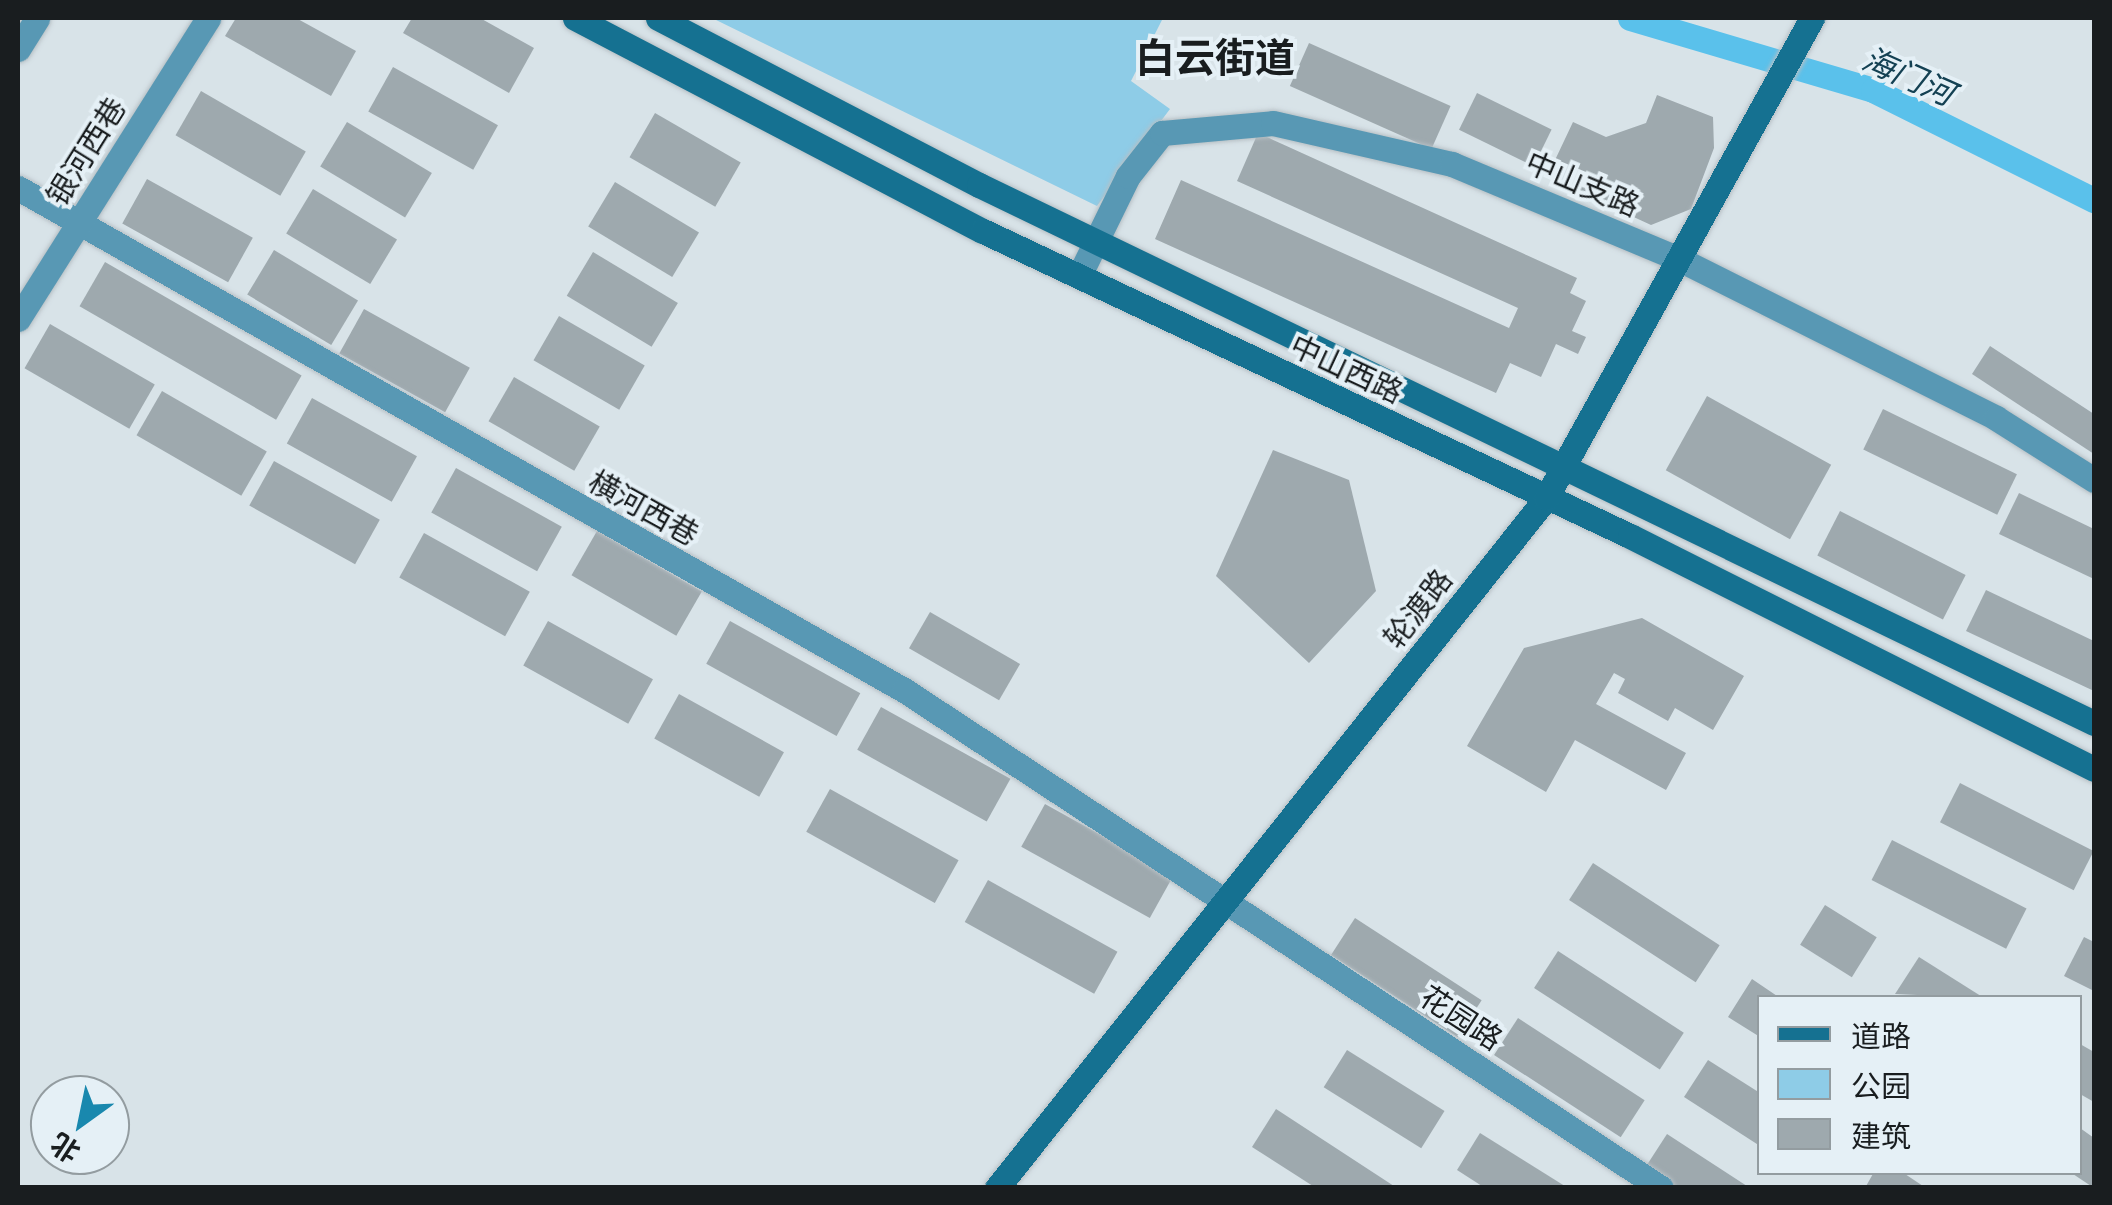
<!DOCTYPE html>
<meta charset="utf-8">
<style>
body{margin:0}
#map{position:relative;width:2112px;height:1205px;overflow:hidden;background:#d8e3e8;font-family:Barlow,"Noto Sans SC",sans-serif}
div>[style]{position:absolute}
.green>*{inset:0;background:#8ecce7}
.canal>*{height:25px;margin:-12.5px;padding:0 12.5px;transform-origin:12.5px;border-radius:12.5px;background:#5ac1eb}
.building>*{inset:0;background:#9ea9ae;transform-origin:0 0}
.roads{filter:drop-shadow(0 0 2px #b6bfc4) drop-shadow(0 0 2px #b6bfc4)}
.street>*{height:25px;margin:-12.5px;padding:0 12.5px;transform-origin:12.5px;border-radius:12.5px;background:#5898b4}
.secondary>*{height:25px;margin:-12.5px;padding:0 12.5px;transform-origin:12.5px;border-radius:12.5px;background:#157191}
span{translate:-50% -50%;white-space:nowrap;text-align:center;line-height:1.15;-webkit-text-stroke:8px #e5f0f6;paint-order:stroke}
.street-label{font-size:30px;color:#191d1f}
.water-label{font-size:32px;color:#144153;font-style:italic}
.district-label{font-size:40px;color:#191d1f;font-weight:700}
.frame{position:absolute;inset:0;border:20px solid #191d1f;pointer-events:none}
.legend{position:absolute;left:1757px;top:995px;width:325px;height:180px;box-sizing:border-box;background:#e5f0f6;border:2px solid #939ca0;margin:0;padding:12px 18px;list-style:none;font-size:30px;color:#191d1f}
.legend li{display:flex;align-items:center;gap:20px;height:50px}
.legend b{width:50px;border:2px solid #939ca0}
.north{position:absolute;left:30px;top:1075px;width:100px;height:100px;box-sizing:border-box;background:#e5f0f6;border:2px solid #939ca0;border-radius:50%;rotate:213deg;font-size:28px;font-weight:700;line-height:40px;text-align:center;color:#191d1f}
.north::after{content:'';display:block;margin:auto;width:35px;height:45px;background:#1988ae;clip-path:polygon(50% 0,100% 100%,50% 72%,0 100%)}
</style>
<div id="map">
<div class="green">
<i style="clip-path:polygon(712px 18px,1163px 18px,1131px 81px,1170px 109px,1097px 206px)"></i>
</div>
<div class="canal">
<i style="left:1630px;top:18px;width:253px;rotate:16.5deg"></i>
<i style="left:1873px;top:90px;width:247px;rotate:26.5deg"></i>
</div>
<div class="building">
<i style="clip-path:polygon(236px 18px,296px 18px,356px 51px,331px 96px,225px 36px)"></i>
<i style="clip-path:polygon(412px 18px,480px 18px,534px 48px,509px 93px,403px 33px)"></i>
<i style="left:1309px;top:43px;width:155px;height:47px;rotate:24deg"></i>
<i style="left:393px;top:67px;width:120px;height:51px;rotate:29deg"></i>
<i style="left:201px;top:91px;width:121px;height:51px;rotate:30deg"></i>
<i style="left:1477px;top:93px;width:83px;height:41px;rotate:26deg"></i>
<i style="clip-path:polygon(1657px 95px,1713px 117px,1714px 148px,1691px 209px,1651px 225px,1547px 177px,1573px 122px,1606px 137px,1646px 123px)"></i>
<i style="left:655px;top:113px;width:99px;height:51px;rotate:30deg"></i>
<i style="left:347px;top:122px;width:99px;height:52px;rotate:31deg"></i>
<i style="clip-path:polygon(1258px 133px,1577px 278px,1570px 293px,1586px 301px,1572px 331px,1586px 337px,1578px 354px,1556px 344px,1541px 377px,1510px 363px,1496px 393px,1155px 239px,1181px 180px,1509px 328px,1518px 308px,1237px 181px)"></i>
<i style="left:147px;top:179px;width:121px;height:51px;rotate:29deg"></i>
<i style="left:615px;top:182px;width:98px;height:52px;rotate:31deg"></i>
<i style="left:313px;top:189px;width:98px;height:52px;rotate:31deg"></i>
<i style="left:274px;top:250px;width:98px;height:52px;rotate:31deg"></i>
<i style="left:593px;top:252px;width:99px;height:51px;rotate:31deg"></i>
<i style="left:105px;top:262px;width:227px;height:51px;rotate:30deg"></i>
<i style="left:364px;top:309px;width:121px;height:51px;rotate:29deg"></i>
<i style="left:559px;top:316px;width:99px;height:51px;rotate:30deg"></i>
<i style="left:50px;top:324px;width:121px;height:51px;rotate:30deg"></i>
<i style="clip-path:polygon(1990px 346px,2094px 414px,2094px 454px,1972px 374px)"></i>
<i style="left:514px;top:377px;width:99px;height:51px;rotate:30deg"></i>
<i style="left:162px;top:391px;width:121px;height:51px;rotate:30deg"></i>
<i style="left:1707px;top:396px;width:142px;height:85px;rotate:29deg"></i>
<i style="left:312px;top:398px;width:120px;height:52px;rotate:29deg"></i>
<i style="left:1883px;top:409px;width:149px;height:45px;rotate:26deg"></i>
<i style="clip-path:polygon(1273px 450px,1349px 480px,1376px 591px,1309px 663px,1216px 576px)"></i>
<i style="left:274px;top:461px;width:121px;height:51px;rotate:29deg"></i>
<i style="left:456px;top:468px;width:121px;height:51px;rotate:29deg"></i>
<i style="clip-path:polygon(2019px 493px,2094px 529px,2094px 579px,1999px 534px)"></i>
<i style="left:1840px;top:511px;width:141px;height:50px;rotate:27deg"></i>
<i style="left:597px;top:531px;width:121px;height:51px;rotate:30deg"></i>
<i style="left:424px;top:533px;width:121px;height:51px;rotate:29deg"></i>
<i style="clip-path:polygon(1986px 590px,2094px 641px,2094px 691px,1966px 631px)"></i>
<i style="left:930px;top:612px;width:104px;height:42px;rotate:30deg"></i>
<i style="clip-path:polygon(1642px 618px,1744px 676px,1713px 730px,1675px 708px,1668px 721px,1618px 693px,1625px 679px,1614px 673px,1596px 704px,1686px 753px,1666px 790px,1575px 740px,1546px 792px,1467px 746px,1524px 648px)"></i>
<i style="left:548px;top:621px;width:120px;height:51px;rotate:29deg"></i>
<i style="left:730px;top:621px;width:149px;height:49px;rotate:29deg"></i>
<i style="left:679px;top:694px;width:120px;height:51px;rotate:29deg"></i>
<i style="left:881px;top:707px;width:148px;height:49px;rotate:29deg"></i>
<i style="left:1960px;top:783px;width:150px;height:44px;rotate:27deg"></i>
<i style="left:830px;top:789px;width:147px;height:49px;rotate:29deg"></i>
<i style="left:1045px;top:804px;width:147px;height:49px;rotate:29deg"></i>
<i style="left:1892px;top:840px;width:151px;height:45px;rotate:27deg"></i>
<i style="left:1593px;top:863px;width:151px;height:44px;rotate:33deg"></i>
<i style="left:988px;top:880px;width:148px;height:48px;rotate:29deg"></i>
<i style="left:1825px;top:905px;width:61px;height:47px;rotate:32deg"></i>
<i style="left:1355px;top:918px;width:151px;height:44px;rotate:33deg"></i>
<i style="clip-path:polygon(2084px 937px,2094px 942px,2094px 991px,2064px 976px)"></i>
<i style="left:1558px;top:951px;width:150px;height:44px;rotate:33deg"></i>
<i style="clip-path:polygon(1919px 957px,1984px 998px,1895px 994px)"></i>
<i style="clip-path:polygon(1752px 979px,1780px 998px,1760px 998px,1760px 1037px,1728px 1017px)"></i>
<i style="left:1518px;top:1018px;width:151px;height:44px;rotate:33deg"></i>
<i style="clip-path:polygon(2080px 1044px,2094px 1052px,2094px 1102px,2080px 1094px)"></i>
<i style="left:1347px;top:1050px;width:115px;height:44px;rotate:32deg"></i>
<i style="clip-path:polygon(1708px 1060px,1760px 1093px,1760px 1146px,1684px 1097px)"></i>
<i style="clip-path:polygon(1276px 1109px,1397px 1188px,1316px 1188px,1252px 1147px)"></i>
<i style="clip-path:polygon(2080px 1128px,2094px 1138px,2094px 1188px,2070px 1172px,2080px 1172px)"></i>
<i style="clip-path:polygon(1480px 1133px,1568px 1188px,1485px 1188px,1457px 1170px)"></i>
<i style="clip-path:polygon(1667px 1134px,1750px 1188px,1669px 1188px,1643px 1171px)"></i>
<i style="clip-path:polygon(1874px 1172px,1902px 1172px,1926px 1188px,1865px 1188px)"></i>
</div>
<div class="roads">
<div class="street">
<i style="left:18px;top:49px;width:36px;rotate:-58deg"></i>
<i style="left:18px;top:188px;width:1018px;rotate:29.54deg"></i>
<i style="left:904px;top:690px;width:906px;rotate:33.34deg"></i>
<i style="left:1079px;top:276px;width:111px;rotate:-63.9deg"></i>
<i style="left:1128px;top:176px;width:55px;rotate:-51.7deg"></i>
<i style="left:1162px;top:133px;width:111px;rotate:-5.1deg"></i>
<i style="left:1273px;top:123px;width:184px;rotate:12.9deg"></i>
<i style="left:1452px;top:164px;width:244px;rotate:22.7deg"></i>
<i style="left:1677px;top:258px;width:357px;rotate:26.6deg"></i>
<i style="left:1996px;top:418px;width:116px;rotate:32.3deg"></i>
<i style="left:18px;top:319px;width:356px;rotate:-57.7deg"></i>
</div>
<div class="secondary">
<i style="left:575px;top:18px;width:460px;rotate:27.6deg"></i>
<i style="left:983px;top:231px;width:715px;rotate:25.24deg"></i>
<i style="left:1630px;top:536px;width:519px;rotate:26.66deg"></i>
<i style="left:658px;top:18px;width:362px;rotate:27.5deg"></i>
<i style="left:979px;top:185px;width:1238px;rotate:25.76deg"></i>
<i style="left:997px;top:1188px;width:882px;rotate:-51.49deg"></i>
<i style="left:1546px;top:498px;width:549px;rotate:-61.01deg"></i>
</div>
</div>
<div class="street-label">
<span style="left:85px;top:151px;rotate:-58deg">银河西巷</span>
<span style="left:1583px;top:183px;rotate:23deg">中山支路</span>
<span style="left:1347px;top:368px;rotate:25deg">中山西路</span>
<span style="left:644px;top:507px;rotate:29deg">横河西巷</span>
<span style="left:1417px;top:608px;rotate:-52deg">轮渡路</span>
<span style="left:1462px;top:1017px;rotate:33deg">花园路</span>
</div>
<div class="water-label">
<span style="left:1909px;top:75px;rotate:24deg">海门河</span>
</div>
<div class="district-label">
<span style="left:1215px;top:56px">白云街道</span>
</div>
<div class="frame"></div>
<ul class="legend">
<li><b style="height:12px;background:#157191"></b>道路</li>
<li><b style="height:28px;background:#8ecce7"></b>公园</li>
<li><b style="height:28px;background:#9ea9ae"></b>建筑</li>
</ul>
<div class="north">北</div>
</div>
